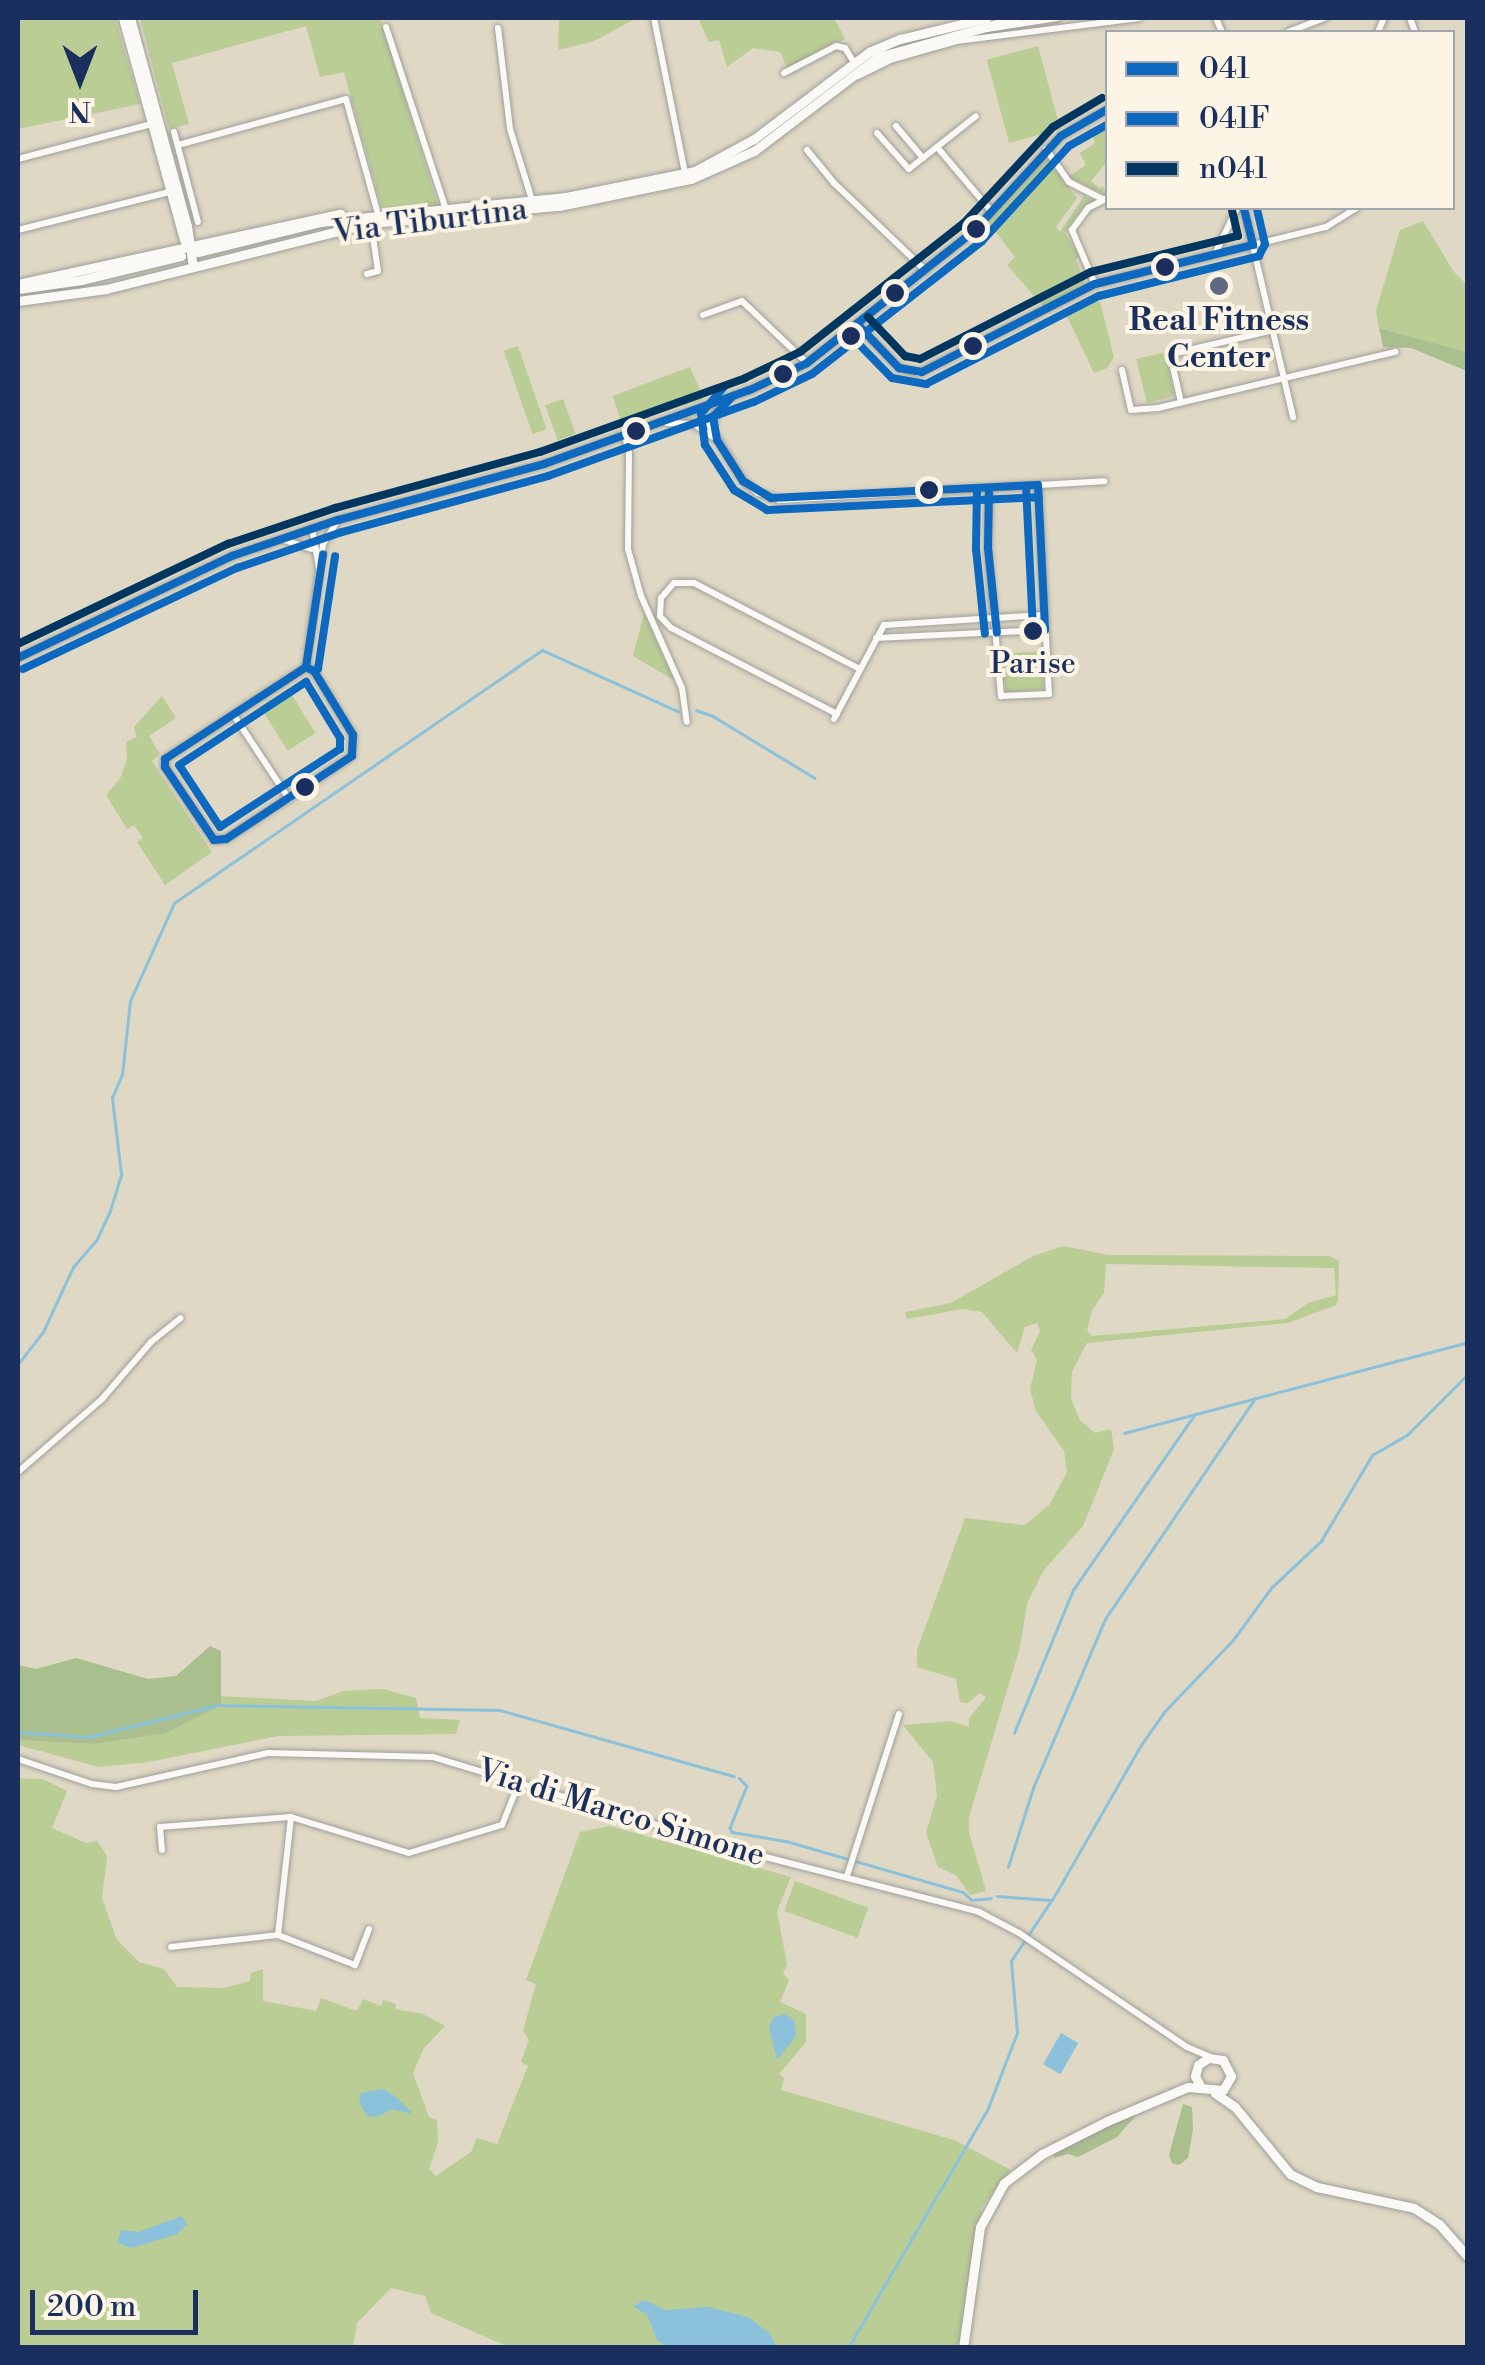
<!DOCTYPE html>
<style>
body{margin:0}
#map{position:relative;width:1485px;height:2365px;overflow:hidden;background:#ded8c4;font-family:"Libre Bodoni",serif}
div>[style]{position:absolute}
.green>*{inset:0;background:#bacd95;transform-origin:0 0}
.forest>*{inset:0;background:#a9bf8e}
.water>*{inset:0;background:#8bc1da;transform-origin:0 0}
.stream>*{height:2.5px;margin:-1.25px;padding:0 1.25px;transform-origin:1.25px;border-radius:1.25px;background:#8bc1da}
.roads{filter:drop-shadow(0 0 2px #9f9e99) drop-shadow(0 0 2px #9f9e99)}
.minor>*{height:6px;margin:-3px;padding:0 3px;transform-origin:3px;border-radius:3px;background:#faf9f6}
.major>*{height:9px;margin:-4.5px;padding:0 4.5px;transform-origin:4.5px;border-radius:4.5px;background:#faf9f6}
.bus-1>*{height:8px;margin:-4px;padding:0 4px;transform-origin:4px;border-radius:4px;background:#0c69bf}
.bus-2>*{height:8px;margin:-4px;padding:0 4px;transform-origin:4px;border-radius:4px;background:#0c69bf}
.bus-3>*{height:8px;margin:-4px;padding:0 4px;transform-origin:4px;border-radius:4px;background:#00365f}
.dots>*{width:28px;height:28px;translate:-50% -50%;box-sizing:border-box;border:5px solid #fcf5e5;border-radius:50%}
span{translate:-50% -50%;white-space:nowrap;text-align:center;line-height:1.15;-webkit-text-stroke:8px #fcf5e5;paint-order:stroke}
.bus-label{font-size:30px;color:#1b2f5e}
.street-label{font-size:32px;color:#1b2f5e}
.poi-label{font-size:32px;color:#1b2f5e;font-weight:700}
.frame{position:absolute;inset:0;border:20px solid #1b2f5e;pointer-events:none}
.legend{position:absolute;left:1105px;top:30px;width:350px;height:180px;box-sizing:border-box;background:#fcf5e5;border:2px solid #a2a6af;margin:0;padding:12px 18px;list-style:none;font-size:30px;color:#1b2f5e}
.legend li{display:flex;align-items:center;gap:20px;height:50px}
.legend b{width:50px;border:2px solid #a2a6af}
.north{position:absolute;left:30px;top:30px;width:100px;height:100px;-webkit-text-stroke:8px #fcf5e5;paint-order:stroke;rotate:180deg;font-size:28px;font-weight:700;line-height:40px;text-align:center;color:#1b2f5e}
.north::after{content:'';display:block;margin:auto;width:35px;height:45px;background:#1b2f5e;clip-path:polygon(50% 0,100% 100%,50% 72%,0 100%)}
.scale{position:absolute;left:30px;top:2290px;width:168px;height:45px;box-sizing:border-box;border:5px solid #1b2f5e;border-top:0;padding-left:12px;font-size:30px;line-height:35px;white-space:nowrap;color:#1b2f5e;-webkit-text-stroke:8px #fcf5e5;paint-order:stroke}
</style>
<div id="map">
<div class="green">
<i style="clip-path:polygon(18px 18px,115px 18px,140px 104px,18px 129px)"></i>
<i style="clip-path:polygon(140px 18px,380px 18px,438px 206px,382px 208px,344px 72px,320px 77px,306px 26px,172px 63px,189px 124px,169px 129px)"></i>
<i style="clip-path:polygon(559px 18px,637px 18px,594px 41px,558px 50px)"></i>
<i style="clip-path:polygon(698px 18px,834px 18px,845px 39px,787px 68px,780px 52px,753px 48px,727px 67px,719px 40px,709px 42px)"></i>
<i style="left:1038px;top:46px;width:86px;height:53px;rotate:75deg"></i>
<i style="clip-path:polygon(1088px 125px,1095px 135px,1107px 129px,1107px 162px,1091px 181px,1100px 189px,1103px 186px,1106px 195px,1068px 177px,1086px 165px,1080px 153px,1095px 143px)"></i>
<i style="clip-path:polygon(1045px 157px,1077px 198px,1056px 227px,1060px 232px,1084px 196px,1093px 201px,1080px 210px,1065px 233px,1080px 256px,1076px 260px,1086px 284px,1043px 306px,1007px 265px,1015px 257px,988px 222px)"></i>
<i style="clip-path:polygon(1423px 221px,1454px 272px,1467px 285px,1467px 352px,1379px 328px,1376px 311px,1400px 230px)"></i>
<i style="clip-path:polygon(1095px 301px,1100px 302px,1114px 357px,1107px 368px,1094px 373px,1065px 312px)"></i>
<i style="left:518px;top:346px;width:88px;height:15px;rotate:71deg"></i>
<i style="clip-path:polygon(1171px 351px,1168px 364px,1174px 396px,1147px 403px,1136px 359px)"></i>
<i style="clip-path:polygon(690px 367px,704px 399px,622px 425px,613px 396px)"></i>
<i style="left:563px;top:399px;width:37px;height:19px;rotate:70deg"></i>
<i style="clip-path:polygon(644px 614px,675px 681px,633px 656px)"></i>
<i style="left:1040px;top:651px;width:38px;height:38px;rotate:85deg"></i>
<i style="left:288px;top:689px;width:52px;height:33px;rotate:58deg"></i>
<i style="clip-path:polygon(162px 696px,176px 718px,149px 736px,160px 754px,152px 761px,212px 852px,165px 885px,137px 842px,143px 838px,134px 825px,127px 829px,106px 795px,120px 779px,127px 759px,126px 742px,137px 737px,134px 727px)"></i>
<i style="clip-path:polygon(evenodd,1063px 1246px,1108px 1255px,1330px 1256px,1339px 1261px,1338px 1300px,1336px 1305px,1288px 1323px,1087px 1343px,1072px 1372px,1071px 1399px,1080px 1420px,1095px 1433px,1111px 1429px,1114px 1449px,1083px 1526px,1044px 1570px,1027px 1604px,1020px 1647px,969px 1817px,969px 1832px,986px 1891px,970px 1895px,956px 1875px,938px 1867px,926px 1833px,937px 1796px,933px 1762px,903px 1725px,951px 1721px,969px 1727px,969px 1718px,986px 1697px,980px 1693px,968px 1703px,960px 1702px,956px 1679px,917px 1667px,917px 1650px,965px 1518px,1025px 1525px,1050px 1504px,1067px 1472px,1064px 1451px,1036px 1411px,1030px 1389px,1037px 1360px,1031px 1350px,1040px 1331px,1037px 1323px,1025px 1327px,1017px 1353px,982px 1312px,963px 1309px,907px 1319px,905px 1312px,951px 1303px,1033px 1256px,1063px 1246px,1106px 1264px,1334px 1268px,1336px 1295px,1308px 1303px,1285px 1319px,1092px 1336px,1087px 1330px,1092px 1310px,1104px 1293px,1106px 1264px)"></i>
<i style="clip-path:polygon(383px 1689px,416px 1698px,420px 1718px,460px 1720px,456px 1734px,278px 1736px,149px 1762px,99px 1767px,18px 1745px,18px 1740px,92px 1744px,220px 1696px,316px 1701px,344px 1691px)"></i>
<i style="clip-path:polygon(18px 1778px,43px 1779px,67px 1791px,52px 1828px,86px 1843px,97px 1841px,107px 1856px,102px 1898px,117px 1940px,139px 1962px,164px 1969px,177px 1987px,224px 1988px,250px 1981px,251px 1973px,263px 1969px,263px 2001px,316px 2011px,321px 1998px,357px 2011px,363px 1999px,381px 2006px,383px 2000px,396px 2004px,395px 2009px,423px 2014px,445px 2026px,424px 2048px,413px 2073px,429px 2117px,437px 2120px,438px 2143px,429px 2169px,436px 2176px,471px 2152px,477px 2138px,497px 2144px,528px 2066px,521px 2062px,529px 2040px,523px 2030px,536px 1984px,526px 1980px,580px 1832px,610px 1826px,791px 1877px,777px 1911px,787px 1964px,783px 1974px,789px 1980px,780px 2002px,806px 2014px,806px 2042px,779px 2074px,784px 2078px,781px 2090px,954px 2140px,1011px 2170px,982px 2207px,959px 2347px,509px 2347px,431px 2313px,425px 2296px,391px 2288px,357px 2323px,353px 2347px,18px 2348px)"></i>
<i style="left:795px;top:1881px;width:78px;height:32px;rotate:20deg"></i>
</div>
<div class="forest">
<i style="clip-path:polygon(1379px 328px,1467px 352px,1467px 371px,1411px 348px,1383px 347px)"></i>
<i style="clip-path:polygon(210px 1646px,221px 1651px,221px 1705px,166px 1733px,92px 1744px,18px 1740px,18px 1665px,36px 1669px,76px 1658px,148px 1679px,176px 1676px)"></i>
<i style="clip-path:polygon(1183px 2104px,1192px 2107px,1193px 2129px,1188px 2158px,1179px 2165px,1172px 2163px,1169px 2155px)"></i>
<i style="clip-path:polygon(1138px 2113px,1117px 2137px,1078px 2157px,1068px 2154px,1054px 2158px,1054px 2152px,1077px 2138px)"></i>
</div>
<div class="water">
<i style="clip-path:polygon(784px 2014px,794px 2020px,796px 2036px,777px 2060px,769px 2027px,774px 2017px)"></i>
<i style="left:1061px;top:2033px;width:20px;height:36px;rotate:30deg"></i>
<i style="clip-path:polygon(384px 2089px,396px 2097px,413px 2114px,392px 2109px,377px 2117px,367px 2116px,359px 2102px,361px 2093px)"></i>
<i style="clip-path:polygon(182px 2216px,187px 2224px,177px 2234px,132px 2248px,117px 2243px,121px 2230px,138px 2232px)"></i>
<i style="clip-path:polygon(645px 2300px,665px 2310px,708px 2307px,748px 2317px,769px 2333px,777px 2347px,668px 2347px,657px 2340px,647px 2315px,633px 2306px)"></i>
</div>
<div class="stream">
<i style="left:696px;top:710px;width:18px;rotate:19deg"></i>
<i style="left:713px;top:716px;width:119px;rotate:31.3deg"></i>
<i style="left:18px;top:1364px;width:41px;rotate:-52deg"></i>
<i style="left:43px;top:1332px;width:72px;rotate:-65.2deg"></i>
<i style="left:73px;top:1267px;width:35px;rotate:-49deg"></i>
<i style="left:96px;top:1241px;width:33px;rotate:-65deg"></i>
<i style="left:110px;top:1211px;width:39px;rotate:-73deg"></i>
<i style="left:121px;top:1174px;width:77px;rotate:-96.8deg"></i>
<i style="left:112px;top:1098px;width:25px;rotate:-67deg"></i>
<i style="left:122px;top:1075px;width:74px;rotate:-83.8deg"></i>
<i style="left:130px;top:1001px;width:107px;rotate:-65.8deg"></i>
<i style="left:174px;top:903px;width:447px;rotate:-34.5deg"></i>
<i style="left:542px;top:650px;width:149px;rotate:24.2deg"></i>
<i style="left:1124px;top:1433px;width:356px;rotate:-14.8deg"></i>
<i style="left:18px;top:1732px;width:70px;rotate:4.1deg"></i>
<i style="left:88px;top:1737px;width:133px;rotate:-13.9deg"></i>
<i style="left:217px;top:1705px;width:283px;rotate:1deg"></i>
<i style="left:500px;top:1710px;width:243px;rotate:15.8deg"></i>
<i style="left:1014px;top:1733px;width:155px;rotate:-67.6deg"></i>
<i style="left:1073px;top:1590px;width:214px;rotate:-55.3deg"></i>
<i style="left:739px;top:1778px;width:11px;rotate:45deg"></i>
<i style="left:747px;top:1786px;width:45px;rotate:112deg"></i>
<i style="left:730px;top:1828px;width:4px;rotate:63deg"></i>
<i style="left:732px;top:1832px;width:55px;rotate:9.5deg"></i>
<i style="left:786px;top:1841px;width:184px;rotate:16.1deg"></i>
<i style="left:963px;top:1892px;width:12px;rotate:42deg"></i>
<i style="left:972px;top:1900px;width:19px;rotate:-6deg"></i>
<i style="left:1008px;top:1867px;width:83px;rotate:-72.4deg"></i>
<i style="left:1033px;top:1788px;width:184px;rotate:-66.9deg"></i>
<i style="left:1105px;top:1619px;width:267px;rotate:-55.8deg"></i>
<i style="left:997px;top:1896px;width:53px;rotate:4.3deg"></i>
<i style="left:848px;top:2348px;width:278px;rotate:-59.7deg"></i>
<i style="left:988px;top:2108px;width:80px;rotate:-68.9deg"></i>
<i style="left:1017px;top:2033px;width:72px;rotate:-94.8deg"></i>
<i style="left:1011px;top:1961px;width:79px;rotate:-56.3deg"></i>
<i style="left:1055px;top:1895px;width:173px;rotate:-60.2deg"></i>
<i style="left:1141px;top:1745px;width:39px;rotate:-55deg"></i>
<i style="left:1163px;top:1713px;width:101px;rotate:-46.2deg"></i>
<i style="left:1233px;top:1640px;width:64px;rotate:-53.8deg"></i>
<i style="left:1271px;top:1588px;width:69px;rotate:-43.2deg"></i>
<i style="left:1321px;top:1541px;width:100px;rotate:-59.3deg"></i>
<i style="left:1372px;top:1455px;width:40px;rotate:-29.7deg"></i>
<i style="left:1407px;top:1435px;width:86px;rotate:-45deg"></i>
</div>
<div class="roads">
<div class="minor">
<i style="left:654px;top:18px;width:158px;rotate:78.7deg"></i>
<i style="left:1216px;top:18px;width:15px;rotate:67deg"></i>
<i style="left:1410px;top:18px;width:15px;rotate:70deg"></i>
<i style="left:386px;top:27px;width:192px;rotate:71.8deg"></i>
<i style="left:498px;top:28px;width:102px;rotate:83.2deg"></i>
<i style="left:510px;top:129px;width:74px;rotate:72.8deg"></i>
<i style="left:987px;top:29px;width:71px;rotate:-8.9deg"></i>
<i style="left:1288px;top:32px;width:40px;rotate:-21deg"></i>
<i style="left:1378px;top:32px;width:15px;rotate:-67deg"></i>
<i style="left:784px;top:73px;width:59px;rotate:-27.4deg"></i>
<i style="left:836px;top:46px;width:9px;rotate:13deg"></i>
<i style="left:845px;top:48px;width:15px;rotate:58deg"></i>
<i style="left:858px;top:76px;width:39px;rotate:-26deg"></i>
<i style="left:893px;top:59px;width:66px;rotate:-15.7deg"></i>
<i style="left:957px;top:41px;width:183px;rotate:-7.2deg"></i>
<i style="left:896px;top:126px;width:42px;rotate:49.8deg"></i>
<i style="left:174px;top:132px;width:93px;rotate:75.1deg"></i>
<i style="left:877px;top:133px;width:48px;rotate:48.4deg"></i>
<i style="left:909px;top:169px;width:85px;rotate:-38.3deg"></i>
<i style="left:178px;top:145px;width:174px;rotate:-15.3deg"></i>
<i style="left:346px;top:99px;width:116px;rotate:74.5deg"></i>
<i style="left:937px;top:147px;width:85px;rotate:49.8deg"></i>
<i style="left:1046px;top:149px;width:40px;rotate:55.1deg"></i>
<i style="left:1069px;top:182px;width:37px;rotate:27deg"></i>
<i style="left:807px;top:150px;width:43px;rotate:50.7deg"></i>
<i style="left:834px;top:183px;width:127px;rotate:43.7deg"></i>
<i style="left:18px;top:159px;width:138px;rotate:-14.7deg"></i>
<i style="left:1244px;top:208px;width:215px;rotate:76.8deg"></i>
<i style="left:18px;top:230px;width:156px;rotate:-14.1deg"></i>
<i style="left:1215px;top:254px;width:51px;rotate:-64.4deg"></i>
<i style="left:367px;top:274px;width:11px;rotate:-15deg"></i>
<i style="left:378px;top:271px;width:49px;rotate:-98.3deg"></i>
<i style="left:1095px;top:284px;width:59px;rotate:-113.1deg"></i>
<i style="left:1072px;top:230px;width:27px;rotate:-54deg"></i>
<i style="left:1088px;top:208px;width:22px;rotate:-27deg"></i>
<i style="left:703px;top:315px;width:41px;rotate:-19.7deg"></i>
<i style="left:742px;top:301px;width:90px;rotate:43.6deg"></i>
<i style="left:859px;top:326px;width:58px;rotate:46.4deg"></i>
<i style="left:899px;top:368px;width:21px;rotate:14deg"></i>
<i style="left:919px;top:373px;width:197px;rotate:-26.8deg"></i>
<i style="left:1095px;top:284px;width:238px;rotate:-13.9deg"></i>
<i style="left:1326px;top:227px;width:36px;rotate:-32deg"></i>
<i style="left:1122px;top:370px;width:41px;rotate:77.3deg"></i>
<i style="left:1131px;top:410px;width:27px;rotate:-4deg"></i>
<i style="left:1158px;top:408px;width:244px;rotate:-13.3deg"></i>
<i style="left:1181px;top:402px;width:40px;rotate:-103deg"></i>
<i style="left:1172px;top:363px;width:11px;rotate:-68deg"></i>
<i style="left:1176px;top:353px;width:101px;rotate:-13.2deg"></i>
<i style="left:699px;top:408px;width:85px;rotate:58.9deg"></i>
<i style="left:743px;top:481px;width:19px;rotate:39deg"></i>
<i style="left:758px;top:493px;width:22px;rotate:18deg"></i>
<i style="left:779px;top:500px;width:326px;rotate:-3.3deg"></i>
<i style="left:667px;top:423px;width:27px;rotate:2deg"></i>
<i style="left:694px;top:424px;width:25px;rotate:34deg"></i>
<i style="left:713px;top:425px;width:12px;rotate:-81deg"></i>
<i style="left:715px;top:413px;width:15px;rotate:-48deg"></i>
<i style="left:625px;top:435px;width:19px;rotate:78deg"></i>
<i style="left:629px;top:454px;width:95px;rotate:90.6deg"></i>
<i style="left:628px;top:549px;width:49px;rotate:74.5deg"></i>
<i style="left:641px;top:596px;width:101px;rotate:66deg"></i>
<i style="left:682px;top:688px;width:34px;rotate:82deg"></i>
<i style="left:989px;top:489px;width:59px;rotate:91deg"></i>
<i style="left:988px;top:548px;width:149px;rotate:85deg"></i>
<i style="left:1001px;top:696px;width:48px;rotate:-2.4deg"></i>
<i style="left:1049px;top:694px;width:209px;rotate:-93deg"></i>
<i style="left:312px;top:528px;width:40px;rotate:80deg"></i>
<i style="left:284px;top:540px;width:29px;rotate:18deg"></i>
<i style="left:876px;top:638px;width:169px;rotate:-2.7deg"></i>
<i style="left:18px;top:658px;width:237px;rotate:-25.5deg"></i>
<i style="left:232px;top:556px;width:112px;rotate:-18.8deg"></i>
<i style="left:338px;top:520px;width:213px;rotate:-15.2deg"></i>
<i style="left:544px;top:464px;width:219px;rotate:-19.8deg"></i>
<i style="left:750px;top:390px;width:63px;rotate:-25.3deg"></i>
<i style="left:807px;top:363px;width:211px;rotate:-38.3deg"></i>
<i style="left:973px;top:232px;width:130px;rotate:-47.5deg"></i>
<i style="left:1061px;top:136px;width:54px;rotate:-29.9deg"></i>
<i style="left:306px;top:667px;width:9px;rotate:27deg"></i>
<i style="left:314px;top:671px;width:75px;rotate:58.6deg"></i>
<i style="left:353px;top:735px;width:21px;rotate:93deg"></i>
<i style="left:352px;top:756px;width:151px;rotate:146.6deg"></i>
<i style="left:226px;top:839px;width:12px;rotate:175deg"></i>
<i style="left:214px;top:840px;width:88px;rotate:-123.9deg"></i>
<i style="left:165px;top:767px;width:8px;rotate:-90deg"></i>
<i style="left:165px;top:759px;width:168px;rotate:-33.1deg"></i>
<i style="left:306px;top:667px;width:124px;rotate:-82.1deg"></i>
<i style="left:323px;top:544px;width:28px;rotate:-58deg"></i>
<i style="left:233px;top:714px;width:102px;rotate:56.6deg"></i>
<i style="left:837px;top:714px;width:187px;rotate:-152.6deg"></i>
<i style="left:671px;top:628px;width:16px;rotate:-133deg"></i>
<i style="left:660px;top:616px;width:18px;rotate:-87deg"></i>
<i style="left:661px;top:598px;width:20px;rotate:-49deg"></i>
<i style="left:674px;top:583px;width:20px"></i>
<i style="left:694px;top:583px;width:187px;rotate:27.4deg"></i>
<i style="left:834px;top:719px;width:106px;rotate:-62deg"></i>
<i style="left:884px;top:625px;width:160px;rotate:-3.6deg"></i>
<i style="left:18px;top:1472px;width:111px;rotate:-41deg"></i>
<i style="left:102px;top:1399px;width:75px;rotate:-49.3deg"></i>
<i style="left:151px;top:1342px;width:38px;rotate:-39deg"></i>
<i style="left:18px;top:1759px;width:78px;rotate:18.7deg"></i>
<i style="left:92px;top:1784px;width:24px;rotate:7deg"></i>
<i style="left:116px;top:1787px;width:156px;rotate:-12.6deg"></i>
<i style="left:268px;top:1753px;width:165px;rotate:1.4deg"></i>
<i style="left:433px;top:1757px;width:327px;rotate:16.9deg"></i>
<i style="left:746px;top:1852px;width:241px;rotate:14.4deg"></i>
<i style="left:979px;top:1912px;width:45px;rotate:27.7deg"></i>
<i style="left:1019px;top:1933px;width:203px;rotate:34.2deg"></i>
<i style="left:1187px;top:2047px;width:26px;rotate:23deg"></i>
<i style="left:162px;top:1850px;width:23px;rotate:-95deg"></i>
<i style="left:160px;top:1827px;width:131px;rotate:-4.4deg"></i>
<i style="left:847px;top:1876px;width:170px;rotate:-72.2deg"></i>
<i style="left:369px;top:1929px;width:39px;rotate:111deg"></i>
<i style="left:355px;top:1965px;width:83px;rotate:-158.7deg"></i>
<i style="left:278px;top:1935px;width:119px;rotate:-83.7deg"></i>
<i style="left:291px;top:1817px;width:123px;rotate:17deg"></i>
<i style="left:409px;top:1853px;width:97px;rotate:-16.8deg"></i>
<i style="left:502px;top:1825px;width:45px;rotate:-68deg"></i>
<i style="left:171px;top:1947px;width:108px;rotate:-6.4deg"></i>
</div>
<div class="major">
<i style="left:123px;top:18px;width:230px;rotate:74.6deg"></i>
<i style="left:130px;top:18px;width:216px;rotate:74.7deg"></i>
<i style="left:187px;top:226px;width:41px;rotate:81.7deg"></i>
<i style="left:198px;top:252px;width:126px;rotate:-13.8deg"></i>
<i style="left:320px;top:222px;width:247px;rotate:-5.8deg"></i>
<i style="left:566px;top:197px;width:132px;rotate:-11.4deg"></i>
<i style="left:695px;top:171px;width:67px;rotate:-28.5deg"></i>
<i style="left:754px;top:139px;width:144px;rotate:-37.1deg"></i>
<i style="left:869px;top:52px;width:34px;rotate:-23deg"></i>
<i style="left:900px;top:39px;width:89px;rotate:-13.7deg"></i>
<i style="left:18px;top:284px;width:330px;rotate:-12.3deg"></i>
<i style="left:18px;top:289px;width:64px;rotate:-8.1deg"></i>
<i style="left:81px;top:280px;width:103px;rotate:-13.5deg"></i>
<i style="left:18px;top:301px;width:89px;rotate:-7.8deg"></i>
<i style="left:106px;top:289px;width:273px;rotate:-14deg"></i>
<i style="left:371px;top:223px;width:189px;rotate:-5.2deg"></i>
<i style="left:559px;top:206px;width:135px;rotate:-11.6deg"></i>
<i style="left:691px;top:179px;width:69px;rotate:-24deg"></i>
<i style="left:754px;top:151px;width:156px;rotate:-37.2deg"></i>
<i style="left:878px;top:57px;width:145px;rotate:-15.6deg"></i>
<i style="left:1215px;top:2093px;width:24px;rotate:35deg"></i>
<i style="left:1235px;top:2107px;width:87px;rotate:50.6deg"></i>
<i style="left:1290px;top:2174px;width:30px;rotate:26deg"></i>
<i style="left:1317px;top:2187px;width:99px;rotate:12.2deg"></i>
<i style="left:1414px;top:2208px;width:30px;rotate:33deg"></i>
<i style="left:1439px;top:2224px;width:44px;rotate:48.7deg"></i>
<i style="left:963px;top:2348px;width:122px;rotate:-82deg"></i>
<i style="left:980px;top:2227px;width:50px;rotate:-61.4deg"></i>
<i style="left:1004px;top:2183px;width:48px;rotate:-37.3deg"></i>
<i style="left:1042px;top:2154px;width:73px;rotate:-26.9deg"></i>
<i style="left:1107px;top:2121px;width:88px;rotate:-22.8deg"></i>
<i style="left:1188px;top:2087px;width:35px;rotate:5deg"></i>
<i style="left:1223px;top:2090px;width:16px;rotate:-60deg"></i>
<i style="left:1231px;top:2076px;width:18px;rotate:-117deg"></i>
<i style="left:1223px;top:2060px;width:15px;rotate:-172deg"></i>
<i style="left:1208px;top:2058px;width:12px;rotate:145deg"></i>
<i style="left:1198px;top:2065px;width:11px;rotate:105deg"></i>
<i style="left:1195px;top:2076px;width:13px;rotate:63deg"></i>
</div>
</div>
<div class="bus-1">
<i style="left:859px;top:326px;width:58px;rotate:46.4deg"></i>
<i style="left:899px;top:368px;width:23px;rotate:10deg"></i>
<i style="left:922px;top:372px;width:194px;rotate:-27deg"></i>
<i style="left:1095px;top:284px;width:163px;rotate:-13.9deg"></i>
<i style="left:1253px;top:245px;width:38px;rotate:-104deg"></i>
<i style="left:733px;top:396px;width:29px;rotate:134deg"></i>
<i style="left:713px;top:417px;width:23px;rotate:80deg"></i>
<i style="left:717px;top:440px;width:49px;rotate:57.6deg"></i>
<i style="left:743px;top:481px;width:33px;rotate:31deg"></i>
<i style="left:771px;top:498px;width:267px;rotate:-2.8deg"></i>
<i style="left:1038px;top:485px;width:145px;rotate:87.2deg"></i>
<i style="left:989px;top:489px;width:59px;rotate:91deg"></i>
<i style="left:988px;top:548px;width:85px;rotate:84deg"></i>
<i style="left:18px;top:658px;width:237px;rotate:-25.5deg"></i>
<i style="left:232px;top:556px;width:112px;rotate:-18.8deg"></i>
<i style="left:338px;top:520px;width:213px;rotate:-15.2deg"></i>
<i style="left:544px;top:464px;width:219px;rotate:-19.8deg"></i>
<i style="left:750px;top:390px;width:63px;rotate:-25.3deg"></i>
<i style="left:807px;top:363px;width:211px;rotate:-38.3deg"></i>
<i style="left:973px;top:232px;width:130px;rotate:-47.5deg"></i>
<i style="left:1061px;top:136px;width:54px;rotate:-29.9deg"></i>
<i style="left:306px;top:667px;width:9px;rotate:27deg"></i>
<i style="left:314px;top:671px;width:75px;rotate:58.6deg"></i>
<i style="left:353px;top:735px;width:21px;rotate:93deg"></i>
<i style="left:352px;top:756px;width:151px;rotate:146.6deg"></i>
<i style="left:226px;top:839px;width:12px;rotate:175deg"></i>
<i style="left:214px;top:840px;width:88px;rotate:-123.9deg"></i>
<i style="left:165px;top:767px;width:8px;rotate:-90deg"></i>
<i style="left:165px;top:759px;width:168px;rotate:-33.1deg"></i>
<i style="left:306px;top:667px;width:114px;rotate:-81.4deg"></i>
</div>
<div class="bus-2">
<i style="left:850px;top:335px;width:60px;rotate:45.7deg"></i>
<i style="left:892px;top:378px;width:35px;rotate:10deg"></i>
<i style="left:926px;top:384px;width:194px;rotate:-27deg"></i>
<i style="left:1099px;top:296px;width:165px;rotate:-14deg"></i>
<i style="left:1259px;top:256px;width:13px;rotate:-63deg"></i>
<i style="left:1265px;top:244px;width:37px;rotate:-103deg"></i>
<i style="left:724px;top:387px;width:35px;rotate:131deg"></i>
<i style="left:701px;top:413px;width:32px;rotate:83deg"></i>
<i style="left:705px;top:445px;width:54px;rotate:57.2deg"></i>
<i style="left:734px;top:490px;width:39px;rotate:31deg"></i>
<i style="left:767px;top:510px;width:272px;rotate:-2.7deg"></i>
<i style="left:1026px;top:486px;width:145px;rotate:87.2deg"></i>
<i style="left:977px;top:489px;width:60px;rotate:91deg"></i>
<i style="left:976px;top:549px;width:85px;rotate:84deg"></i>
<i style="left:23px;top:669px;width:237px;rotate:-25.3deg"></i>
<i style="left:237px;top:568px;width:111px;rotate:-18.9deg"></i>
<i style="left:342px;top:532px;width:213px;rotate:-15.2deg"></i>
<i style="left:548px;top:476px;width:219px;rotate:-19.8deg"></i>
<i style="left:754px;top:402px;width:64px;rotate:-25.8deg"></i>
<i style="left:812px;top:374px;width:216px;rotate:-38deg"></i>
<i style="left:982px;top:241px;width:129px;rotate:-47.5deg"></i>
<i style="left:1069px;top:146px;width:45px;rotate:-29.4deg"></i>
<i style="left:318px;top:669px;width:114px;rotate:-81.4deg"></i>
<i style="left:306px;top:682px;width:66px;rotate:58.7deg"></i>
<i style="left:340px;top:738px;width:11px;rotate:90deg"></i>
<i style="left:340px;top:749px;width:143px;rotate:147deg"></i>
<i style="left:220px;top:827px;width:74px;rotate:-123.5deg"></i>
<i style="left:179px;top:765px;width:152px;rotate:-33.2deg"></i>
</div>
<div class="bus-3">
<i style="left:868px;top:317px;width:54px;rotate:46.5deg"></i>
<i style="left:905px;top:356px;width:15px;rotate:11deg"></i>
<i style="left:920px;top:359px;width:192px;rotate:-27deg"></i>
<i style="left:1091px;top:272px;width:151px;rotate:-13.8deg"></i>
<i style="left:1238px;top:236px;width:26px;rotate:-103deg"></i>
<i style="left:18px;top:644px;width:233px;rotate:-25.5deg"></i>
<i style="left:228px;top:544px;width:113px;rotate:-18.6deg"></i>
<i style="left:335px;top:508px;width:213px;rotate:-15.3deg"></i>
<i style="left:540px;top:452px;width:218px;rotate:-19.8deg"></i>
<i style="left:745px;top:378px;width:61px;rotate:-25.3deg"></i>
<i style="left:800px;top:352px;width:209px;rotate:-38.2deg"></i>
<i style="left:964px;top:223px;width:131px;rotate:-47.2deg"></i>
<i style="left:1053px;top:127px;width:57px;rotate:-30.6deg"></i>
</div>
<div class="dots">
<i style="left:976px;top:229px;background:#1b2f5e"></i>
<i style="left:1165px;top:267px;background:#1b2f5e"></i>
<i style="left:1219px;top:286px;background:#5f6a82"></i>
<i style="left:895px;top:293px;background:#1b2f5e"></i>
<i style="left:851px;top:336px;background:#1b2f5e"></i>
<i style="left:973px;top:346px;background:#1b2f5e"></i>
<i style="left:783px;top:374px;background:#1b2f5e"></i>
<i style="left:636px;top:431px;background:#1b2f5e"></i>
<i style="left:929px;top:490px;background:#1b2f5e"></i>
<i style="left:1033px;top:631px;background:#1b2f5e"></i>
<i style="left:305px;top:787px;background:#1b2f5e"></i>
</div>
<div class="bus-label">
<span style="left:1033px;top:664px">Parise</span>
</div>
<div class="street-label">
<span style="left:430px;top:221px;rotate:-7deg">Via Tiburtina</span>
<span style="left:621px;top:1813px;rotate:17deg">Via di Marco Simone</span>
</div>
<div class="poi-label">
<span style="left:1219px;top:339px">Real Fitness<br>Center</span>
</div>
<div class="frame"></div>
<ul class="legend">
<li><b style="height:12px;background:#0c69bf"></b>041</li>
<li><b style="height:12px;background:#0c69bf"></b>041F</li>
<li><b style="height:12px;background:#00365f"></b>n041</li>
</ul>
<div class="north">N</div>
<div class="scale">200 m</div>
</div>
